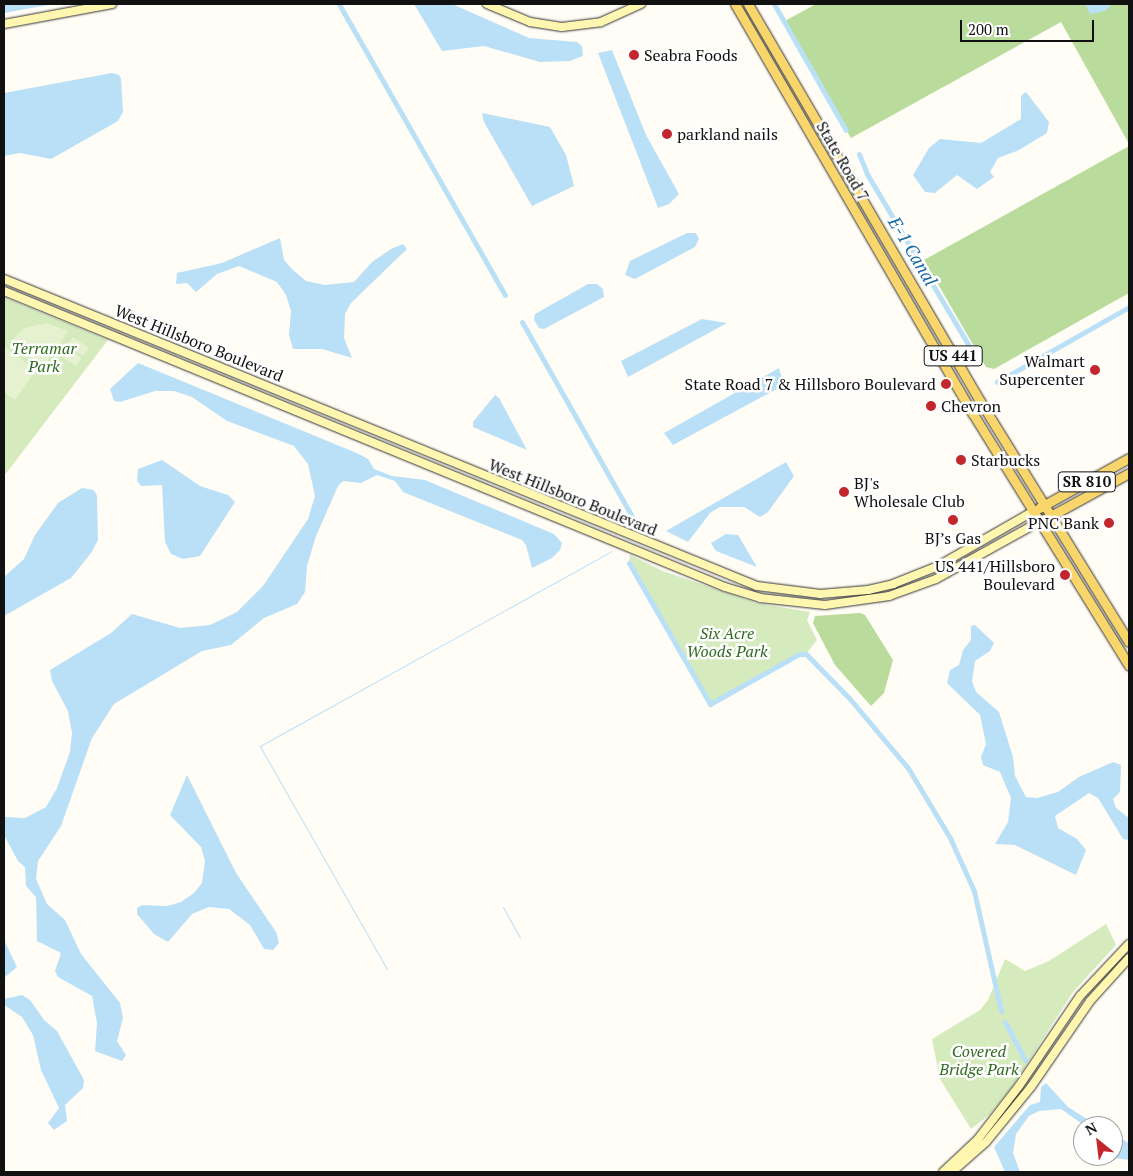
<!DOCTYPE html>
<meta charset="utf-8">
<style>
body{margin:0}
#map{position:relative;width:1133px;height:1176px;overflow:hidden;background:#fffdf5;font-family:"PT Serif",serif}
div>[style]{position:absolute}
.green>*{inset:0;background:#d5ebbd}
.forest>*{inset:0;background:#b9dc9c}
.pitch>*{inset:0;background:#e6f2cf;transform-origin:0 0}
.water>*{inset:0;background:#b9e0f7}
.stream>*{height:1px;margin:-0.5px;padding:0 0.5px;transform-origin:0.5px;border-radius:0.5px;background:#b9e0f7}
.canal>*{height:5px;margin:-2.5px;padding:0 2.5px;transform-origin:2.5px;border-radius:2.5px;background:#b9e0f7}
.roads{filter:drop-shadow(0 0 1px #333) drop-shadow(0 0 1px #333)}
.secondary>*{height:8px;margin:-4px;padding:0 4px;transform-origin:4px;border-radius:4px;background:#fff6b0}
.primary>*{height:9px;margin:-4.5px;padding:0 4.5px;transform-origin:4.5px;border-radius:4.5px;background:#f9d66b}
.dots>*{width:14px;height:14px;translate:-50% -50%;box-sizing:border-box;border:2px solid #fff;border-radius:50%}
span{translate:-50% -50%;white-space:nowrap;text-align:center;line-height:1.15;-webkit-text-stroke:5px #fff;paint-order:stroke}
.shield-label span{padding:1px 4px;background:#fff;border:1px solid;border-radius:4px;-webkit-text-stroke-width:0}
.shield-label{font-size:15px;color:#111;font-weight:700}
.poi-label{font-size:16px;color:#111}
.left{translate:0 -50%;text-align:left}
.right{translate:-100% -50%;text-align:right}
.street-label{font-size:16px;color:#111}
.park-label{font-size:16px;color:#2f6b1f;font-style:italic}
.water-label{font-size:18px;color:#1768a6;font-style:italic}
.frame{position:absolute;inset:0;border:5px solid #111;pointer-events:none}
.north{position:absolute;left:1073px;top:1116px;width:50px;height:50px;box-sizing:border-box;background:#fff;border:1px solid #a0a0a0;border-radius:50%;rotate:331deg;font-size:14px;font-weight:700;line-height:20px;text-align:center;color:#111}
.north::after{content:'';display:block;margin:auto;width:18px;height:22px;background:#c4262e;clip-path:polygon(50% 0,100% 100%,50% 72%,0 100%)}
.scale{position:absolute;left:960px;top:20px;width:134px;height:22px;box-sizing:border-box;border:2px solid #111;border-top:0;padding-left:6px;font-size:15px;line-height:18px;white-space:nowrap;color:#111;-webkit-text-stroke:4px #fff;paint-order:stroke}
</style>
<div id="map">
<div class="green">
<i style="clip-path:polygon(4px 297px,108px 340px,4px 476px)"></i>
<i style="clip-path:polygon(630px 555px,663px 571px,756px 603px,810px 612px,807px 620px,817px 640px,806px 654px,799px 654px,710px 704px,629px 563px)"></i>
<i style="clip-path:polygon(1106px 924px,1116px 945px,1073px 992px,1012px 1087px,989px 1115px,971px 1129px,940px 1079px,932px 1039px,980px 1010px,988px 1000px,1005px 959px,1025px 971px,1049px 961px)"></i>
</div>
<div class="forest">
<i style="clip-path:polygon(816px 4px,1129px 4px,1129px 144px,1061px 22px,851px 138px,783px 22px)"></i>
<i style="clip-path:polygon(1129px 146px,1129px 293px,994px 369px,986px 367px,924px 260px)"></i>
<i style="clip-path:polygon(860px 613px,865px 615px,893px 660px,884px 693px,871px 706px,835px 665px,813px 623px,815px 616px)"></i>
</div>
<div class="pitch">
<i style="clip-path:polygon(47px 323px,68px 331px,45px 364px,41px 364px,10px 343px,24px 328px)"></i>
<i style="left:73px;top:337px;width:19px;height:10px;rotate:35deg"></i>
<i style="clip-path:polygon(4px 347px,36px 370px,15px 400px,4px 392px)"></i>
<i style="left:66px;top:347px;width:19px;height:10px;rotate:35deg"></i>
</div>
<div class="water">
<i style="clip-path:polygon(4px 4px,54px 4px,4px 13px)"></i>
<i style="clip-path:polygon(414px 4px,452px 4px,529px 38px,577px 42px,582px 46px,583px 56px,570px 61px,540px 62px,484px 46px,442px 51px)"></i>
<i style="clip-path:polygon(1085px 4px,1112px 4px,1105px 11px,1090px 14px)"></i>
<i style="clip-path:polygon(612px 50px,646px 135px,679px 194px,669px 204px,658px 208px,598px 53px)"></i>
<i style="clip-path:polygon(112px 73px,119px 75px,121px 79px,123px 112px,118px 121px,51px 159px,20px 153px,4px 156px,4px 93px)"></i>
<i style="clip-path:polygon(1026px 92px,1049px 122px,1047px 133px,1019px 150px,998px 158px,990px 172px,994px 177px,977px 189px,957px 175px,935px 193px,925px 192px,913px 175px,929px 148px,940px 139px,981px 143px,1021px 119px,1021px 96px)"></i>
<i style="clip-path:polygon(482px 113px,550px 127px,566px 155px,574px 186px,532px 206px,484px 122px)"></i>
<i style="clip-path:polygon(687px 233px,696px 233px,699px 239px,695px 247px,635px 279px,625px 275px,630px 261px)"></i>
<i style="clip-path:polygon(280px 238px,284px 260px,293px 270px,306px 281px,325px 285px,354px 282px,372px 262px,391px 249px,403px 244px,407px 249px,351px 303px,345px 314px,344px 338px,352px 358px,322px 349px,293px 349px,289px 335px,291px 311px,286px 295px,277px 282px,239px 266px,217px 274px,196px 292px,187px 283px,176px 284px,177px 273px,222px 263px)"></i>
<i style="clip-path:polygon(588px 284px,597px 284px,603px 289px,604px 297px,544px 329px,539px 328px,534px 320px,535px 314px)"></i>
<i style="clip-path:polygon(702px 319px,727px 323px,628px 377px,621px 361px)"></i>
<i style="clip-path:polygon(138px 363px,359px 454px,368px 459px,374px 469px,392px 476px,425px 480px,554px 534px,562px 543px,560px 550px,552px 558px,532px 568px,526px 545px,522px 540px,403px 492px,395px 481px,377px 475px,361px 483px,343px 481px,338px 486px,316px 536px,307px 566px,305px 592px,297px 604px,264px 618px,231px 645px,202px 651px,114px 704px,92px 738px,61px 826px,38px 861px,36px 879px,47px 904px,65px 920px,81px 954px,120px 1003px,123px 1018px,117px 1041px,126px 1055px,122px 1061px,95px 1051px,97px 1023px,92px 996px,58px 977px,55px 971px,61px 953px,37px 941px,36px 897px,26px 886px,25px 867px,18px 861px,4px 835px,4px 817px,25px 818px,46px 807px,57px 788px,70px 752px,72px 733px,68px 711px,52px 681px,50px 670px,111px 633px,132px 614px,180px 628px,210px 625px,237px 612px,263px 586px,308px 519px,315px 496px,308px 464px,294px 446px,227px 421px,192px 397px,174px 391px,155px 391px,120px 402px,114px 401px,110px 389px)"></i>
<i style="clip-path:polygon(779px 368px,784px 385px,673px 445px,664px 433px)"></i>
<i style="clip-path:polygon(495px 395px,499px 398px,527px 450px,473px 427px,473px 422px)"></i>
<i style="clip-path:polygon(162px 460px,200px 486px,228px 495px,235px 502px,200px 556px,183px 559px,171px 554px,165px 542px,162px 485px,141px 486px,137px 481px,138px 469px)"></i>
<i style="clip-path:polygon(786px 462px,794px 476px,768px 512px,760px 517px,744px 507px,720px 507px,710px 513px,688px 542px,666px 531px)"></i>
<i style="clip-path:polygon(82px 488px,94px 490px,97px 496px,98px 540px,91px 553px,71px 578px,4px 616px,4px 577px,24px 559px,35px 535px,58px 503px)"></i>
<i style="clip-path:polygon(726px 534px,738px 535px,757px 567px,716px 551px,711px 543px)"></i>
<i style="clip-path:polygon(975px 625px,994px 643px,990px 651px,975px 661px,972px 681px,976px 692px,999px 712px,1013px 757px,1015px 776px,1026px 797px,1037px 798px,1058px 792px,1079px 777px,1113px 762px,1121px 765px,1120px 792px,1113px 799px,1116px 808px,1129px 818px,1129px 840px,1123px 839px,1098px 798px,1089px 793px,1055px 816px,1058px 828px,1077px 839px,1086px 850px,1076px 875px,1015px 845px,995px 844px,1008px 822px,1011px 798px,1000px 772px,983px 765px,981px 757px,986px 744px,980px 715px,947px 683px,950px 670px,959px 665px,963px 650px,971px 640px,971px 626px)"></i>
<i style="clip-path:polygon(187px 775px,236px 873px,276px 932px,279px 943px,273px 950px,264px 949px,250px 925px,229px 909px,209px 907px,192px 914px,168px 942px,154px 934px,137px 914px,137px 908px,142px 905px,167px 906px,181px 902px,194px 893px,202px 883px,205px 861px,201px 847px,170px 815px)"></i>
<i style="clip-path:polygon(4px 940px,17px 967px,4px 978px)"></i>
<i style="clip-path:polygon(22px 995px,30px 1000px,44px 1020px,57px 1031px,84px 1080px,83px 1088px,65px 1105px,67px 1121px,54px 1130px,48px 1123px,59px 1108px,41px 1070px,33px 1035px,22px 1017px,4px 1005px,4px 999px)"></i>
<i style="clip-path:polygon(1046px 1083px,1068px 1107px,1098px 1126px,1085px 1126px,1061px 1109px,1039px 1111px,1029px 1116px,1016px 1134px,1013px 1153px,1020px 1172px,1005px 1172px,994px 1147px,1030px 1105px,1040px 1102px,1041px 1087px)"></i>
<i style="clip-path:polygon(1113px 1134px,1129px 1143px,1129px 1160px,1100px 1156px,1113px 1156px)"></i>
</div>
<div class="stream">
<i style="left:503px;top:907px;width:35px;rotate:61deg"></i>
<i style="left:387px;top:969px;width:257px;rotate:-119.7deg"></i>
<i style="left:260px;top:746px;width:402px;rotate:-29deg"></i>
</div>
<div class="canal">
<i style="left:339px;top:4px;width:335px;rotate:60.3deg"></i>
<i style="left:774px;top:4px;width:145px;rotate:60.3deg"></i>
<i style="left:859px;top:154px;width:22px;rotate:68deg"></i>
<i style="left:867px;top:174px;width:200px;rotate:59.3deg"></i>
<i style="left:522px;top:322px;width:222px;rotate:60.5deg"></i>
<i style="left:997px;top:382px;width:152px;rotate:-29.6deg"></i>
<i style="left:629px;top:563px;width:163px;rotate:60.1deg"></i>
<i style="left:710px;top:704px;width:102px;rotate:-29.3deg"></i>
<i style="left:799px;top:654px;width:7px"></i>
<i style="left:806px;top:654px;width:63px;rotate:45.6deg"></i>
<i style="left:850px;top:699px;width:90px;rotate:50deg"></i>
<i style="left:908px;top:768px;width:82px;rotate:59deg"></i>
<i style="left:950px;top:838px;width:58px;rotate:65.6deg"></i>
<i style="left:974px;top:891px;width:123px;rotate:77.3deg"></i>
<i style="left:1005px;top:1022px;width:43px;rotate:62.2deg"></i>
</div>
<div class="roads">
<div class="secondary">
<i style="left:487px;top:4px;width:47px;rotate:22.7deg"></i>
<i style="left:530px;top:22px;width:32px;rotate:9deg"></i>
<i style="left:562px;top:27px;width:39px;rotate:-7deg"></i>
<i style="left:601px;top:22px;width:44px;rotate:-24.2deg"></i>
<i style="left:4px;top:24px;width:110px;rotate:-10.5deg"></i>
<i style="left:4px;top:279px;width:813px;rotate:22.18deg"></i>
<i style="left:757px;top:586px;width:64px;rotate:7.2deg"></i>
<i style="left:820px;top:594px;width:48px;rotate:-4.8deg"></i>
<i style="left:868px;top:590px;width:26px;rotate:-13deg"></i>
<i style="left:893px;top:584px;width:48px;rotate:-21.8deg"></i>
<i style="left:938px;top:566px;width:108px;rotate:-29.9deg"></i>
<i style="left:4px;top:291px;width:779px;rotate:22.32deg"></i>
<i style="left:725px;top:587px;width:37px;rotate:17deg"></i>
<i style="left:760px;top:598px;width:65px;rotate:6.1deg"></i>
<i style="left:825px;top:605px;width:65px;rotate:-8deg"></i>
<i style="left:889px;top:596px;width:50px;rotate:-19.9deg"></i>
<i style="left:936px;top:579px;width:118px;rotate:-29deg"></i>
<i style="left:943px;top:1172px;width:48px;rotate:-43.3deg"></i>
<i style="left:978px;top:1139px;width:67px;rotate:-52.3deg"></i>
<i style="left:1019px;top:1086px;width:109px;rotate:-55.9deg"></i>
<i style="left:1080px;top:996px;width:71px;rotate:-46.7deg"></i>
<i style="left:952px;top:1172px;width:45px;rotate:-41.4deg"></i>
<i style="left:986px;top:1142px;width:71px;rotate:-50.7deg"></i>
<i style="left:1031px;top:1087px;width:104px;rotate:-55.5deg"></i>
<i style="left:1090px;top:1001px;width:58px;rotate:-47.8deg"></i>
</div>
<div class="primary">
<i style="left:735px;top:4px;width:474px;rotate:59.9deg"></i>
<i style="left:973px;top:414px;width:296px;rotate:58.2deg"></i>
<i style="left:748px;top:4px;width:460px;rotate:59.7deg"></i>
<i style="left:980px;top:401px;width:283px;rotate:58.3deg"></i>
<i style="left:1039px;top:508px;width:103px;rotate:-29.1deg"></i>
<i style="left:1045px;top:519px;width:96px;rotate:-28.7deg"></i>
</div>
</div>
<div class="dots">
<i style="left:634px;top:55px;background:#c4262e"></i>
<i style="left:667px;top:134px;background:#c4262e"></i>
<i style="left:1095px;top:370px;background:#c4262e"></i>
<i style="left:946px;top:384px;background:#c4262e"></i>
<i style="left:931px;top:406px;background:#c4262e"></i>
<i style="left:961px;top:460px;background:#c4262e"></i>
<i style="left:844px;top:492px;background:#c4262e"></i>
<i style="left:953px;top:520px;background:#c4262e"></i>
<i style="left:1109px;top:523px;background:#c4262e"></i>
<i style="left:1065px;top:575px;background:#c4262e"></i>
</div>
<div class="shield-label">
<span style="left:953px;top:356px">US 441</span>
<span style="left:1087px;top:482px">SR 810</span>
</div>
<div class="poi-label">
<span class="left" style="left:644px;top:55px">Seabra Foods</span>
<span class="left" style="left:677px;top:134px">parkland nails</span>
<span class="right" style="left:1085px;top:370px">Walmart<br>Supercenter</span>
<span class="right" style="left:936px;top:384px">State Road 7 &amp; Hillsboro Boulevard</span>
<span class="left" style="left:941px;top:406px">Chevron</span>
<span class="left" style="left:971px;top:460px">Starbucks</span>
<span class="left" style="left:854px;top:492px">BJ's<br>Wholesale Club</span>
<span class="right" style="left:1099px;top:523px">PNC Bank</span>
<span style="left:953px;top:538px">BJ’s Gas</span>
<span class="right" style="left:1055px;top:575px">US 441/Hillsboro<br>Boulevard</span>
</div>
<div class="street-label">
<span style="left:843px;top:161px;rotate:60deg">State Road 7</span>
<span style="left:199px;top:343px;rotate:22deg">West Hillsboro Boulevard</span>
<span style="left:573px;top:497px;rotate:22deg">West Hillsboro Boulevard</span>
</div>
<div class="park-label">
<span style="left:44px;top:357px">Terramar<br>Park</span>
<span style="left:727px;top:642px">Six Acre<br>Woods Park</span>
<span style="left:979px;top:1060px">Covered<br>Bridge Park</span>
</div>
<div class="water-label">
<span style="left:913px;top:251px;rotate:59deg">E-1 Canal</span>
</div>
<div class="frame"></div>
<div class="north">N</div>
<div class="scale">200 m</div>
</div>
